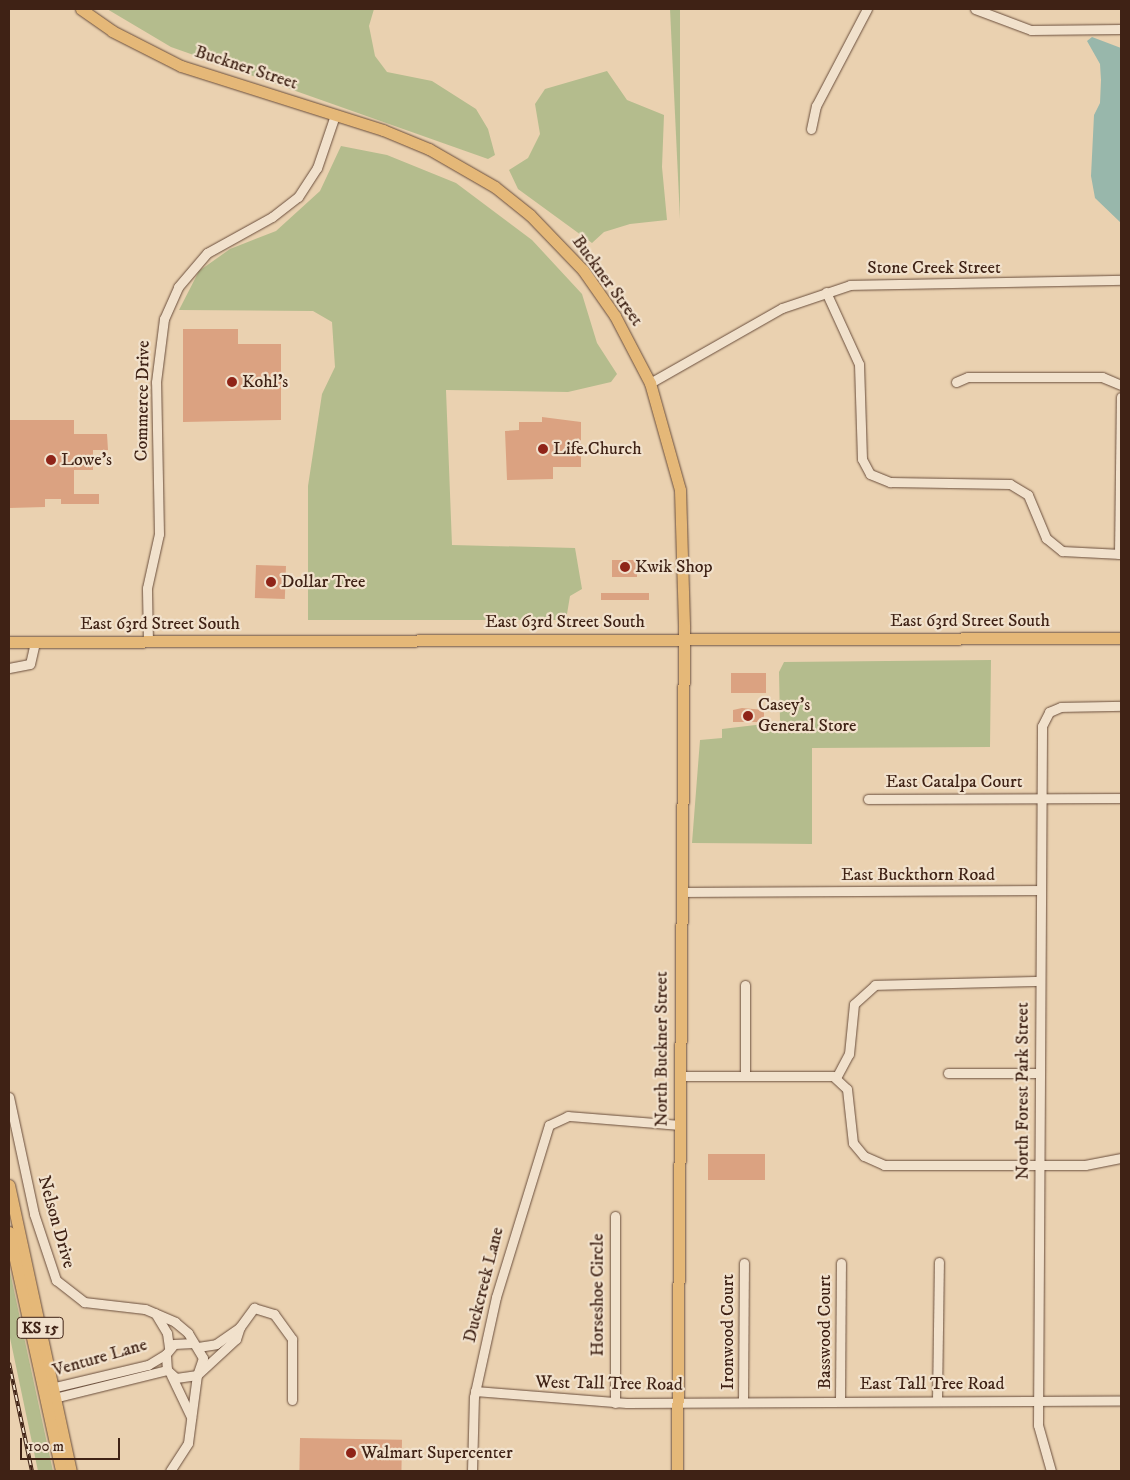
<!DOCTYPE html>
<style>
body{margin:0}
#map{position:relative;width:1130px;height:1480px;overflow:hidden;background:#ead1b0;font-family:"IM FELL DW Pica",serif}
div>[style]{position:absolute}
.green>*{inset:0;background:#b4bc8d}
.water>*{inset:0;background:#98b7ab}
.building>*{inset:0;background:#dba281;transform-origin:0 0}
.roads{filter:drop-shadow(0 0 1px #6a4e3c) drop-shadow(0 0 1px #6a4e3c)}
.minor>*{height:9px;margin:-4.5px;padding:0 4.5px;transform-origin:4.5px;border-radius:4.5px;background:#f1e1cc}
.major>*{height:11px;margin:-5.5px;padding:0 5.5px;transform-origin:5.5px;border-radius:5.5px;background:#e5b878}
.rail>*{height:4px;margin-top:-2px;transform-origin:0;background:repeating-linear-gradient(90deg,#f1e1cc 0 5.5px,#3f2215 0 11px);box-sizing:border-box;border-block:1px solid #3f2215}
.dots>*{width:14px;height:14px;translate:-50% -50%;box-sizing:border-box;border:2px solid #f1e1cc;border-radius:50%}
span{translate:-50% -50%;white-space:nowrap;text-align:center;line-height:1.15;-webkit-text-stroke:4.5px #f1e1cc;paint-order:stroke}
.shield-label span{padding:1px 4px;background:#f1e1cc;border:1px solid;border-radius:4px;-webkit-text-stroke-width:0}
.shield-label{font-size:16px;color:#3f2215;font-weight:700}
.street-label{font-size:18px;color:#3f2215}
.poi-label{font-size:18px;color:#3f2215}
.left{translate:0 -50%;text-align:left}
.frame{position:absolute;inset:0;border:10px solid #3f2215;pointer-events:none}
.scale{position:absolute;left:20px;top:1438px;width:100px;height:22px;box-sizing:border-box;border:2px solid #3f2215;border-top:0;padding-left:6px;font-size:15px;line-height:18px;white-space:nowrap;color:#3f2215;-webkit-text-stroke:4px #f1e1cc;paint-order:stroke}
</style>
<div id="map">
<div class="green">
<i style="clip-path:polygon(107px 9px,374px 9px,369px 26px,375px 56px,387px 72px,432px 81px,476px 109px,488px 129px,495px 155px,488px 159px,171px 47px)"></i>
<i style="clip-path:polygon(670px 9px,680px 9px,680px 219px)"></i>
<i style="clip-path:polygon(607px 71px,627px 100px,664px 115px,662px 167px,667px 220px,630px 224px,604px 232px,592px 243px,518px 189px,509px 170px,528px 158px,540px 134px,535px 104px,545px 89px)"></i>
<i style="clip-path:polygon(341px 146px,387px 155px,456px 183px,532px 240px,582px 294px,597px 343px,617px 374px,611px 382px,568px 392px,446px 390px,452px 545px,575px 548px,582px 589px,570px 596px,566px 620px,308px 620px,308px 486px,322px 394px,335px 367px,332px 322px,313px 311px,179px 310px,199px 271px,230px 249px,276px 231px,320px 191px)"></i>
<i style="clip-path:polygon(991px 660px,990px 747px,812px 748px,812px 844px,692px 843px,700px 740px,722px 738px,722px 729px,780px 722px,779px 672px,784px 662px)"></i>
<i style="clip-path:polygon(9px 1267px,26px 1346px,53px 1471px,38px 1471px,9px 1333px)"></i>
</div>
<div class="water">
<i style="clip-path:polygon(1092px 37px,1121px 48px,1121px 223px,1095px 198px,1091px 176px,1094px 115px,1100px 103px,1101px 80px,1100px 64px,1087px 41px)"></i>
</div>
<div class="building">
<i style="clip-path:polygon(183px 329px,238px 329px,238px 344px,281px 344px,281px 420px,183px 422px)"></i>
<i style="clip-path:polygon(542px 417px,581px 422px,581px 467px,553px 467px,553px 479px,507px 480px,505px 431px,519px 430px,519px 422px,542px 422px)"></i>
<i style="clip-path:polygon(9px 420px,74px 420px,74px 434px,107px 434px,108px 450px,93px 450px,93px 470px,74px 470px,74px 494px,99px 494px,99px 504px,61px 504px,61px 499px,45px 499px,45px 507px,9px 508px)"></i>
<i style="left:612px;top:560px;width:25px;height:17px"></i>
<i style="left:256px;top:565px;width:30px;height:33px;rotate:2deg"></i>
<i style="left:601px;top:593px;width:48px;height:7px"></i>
<i style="left:731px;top:673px;width:35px;height:20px"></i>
<i style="clip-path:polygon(742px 708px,764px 710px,764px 722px,733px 722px,733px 710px)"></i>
<i style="left:708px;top:1154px;width:57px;height:26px"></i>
<i style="left:300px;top:1438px;width:102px;height:33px;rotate:1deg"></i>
</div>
<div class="roads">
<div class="minor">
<i style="left:975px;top:9px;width:60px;rotate:20.6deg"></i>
<i style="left:1031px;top:30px;width:90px;rotate:-0.6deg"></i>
<i style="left:811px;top:129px;width:24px;rotate:-78deg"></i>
<i style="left:816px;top:106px;width:110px;rotate:-62.3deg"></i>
<i style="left:826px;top:292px;width:79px;rotate:65.4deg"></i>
<i style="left:859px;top:364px;width:95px;rotate:88.2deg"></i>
<i style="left:862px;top:459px;width:17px;rotate:62deg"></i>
<i style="left:870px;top:474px;width:22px;rotate:22deg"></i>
<i style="left:890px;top:482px;width:120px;rotate:1deg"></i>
<i style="left:1010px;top:484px;width:21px;rotate:31deg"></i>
<i style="left:1028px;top:495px;width:47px;rotate:67.3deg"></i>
<i style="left:1046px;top:538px;width:21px;rotate:39deg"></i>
<i style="left:1062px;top:551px;width:59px;rotate:2.9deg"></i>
<i style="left:956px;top:382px;width:13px;rotate:-23deg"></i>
<i style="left:968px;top:377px;width:134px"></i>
<i style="left:1102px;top:377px;width:21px;rotate:23deg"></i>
<i style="left:650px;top:383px;width:152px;rotate:-29.6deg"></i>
<i style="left:782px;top:308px;width:72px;rotate:-18.7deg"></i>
<i style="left:850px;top:285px;width:271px;rotate:-1.1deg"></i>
<i style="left:1119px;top:554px;width:157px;rotate:-89.3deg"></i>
<i style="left:148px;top:642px;width:54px;rotate:-91.1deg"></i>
<i style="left:147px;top:588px;width:55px;rotate:-77.5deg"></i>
<i style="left:159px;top:534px;width:152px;rotate:-91.1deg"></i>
<i style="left:156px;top:382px;width:64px;rotate:-82.8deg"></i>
<i style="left:164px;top:319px;width:35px;rotate:-66deg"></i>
<i style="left:178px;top:287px;width:45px;rotate:-49.5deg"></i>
<i style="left:207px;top:253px;width:74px;rotate:-29deg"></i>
<i style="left:272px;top:217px;width:33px;rotate:-38deg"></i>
<i style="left:298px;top:197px;width:35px;rotate:-57deg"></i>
<i style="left:317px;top:168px;width:56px;rotate:-71.2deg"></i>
<i style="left:9px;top:668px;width:21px;rotate:-11deg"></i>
<i style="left:30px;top:664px;width:23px;rotate:-77deg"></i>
<i style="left:868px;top:799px;width:253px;rotate:-0.2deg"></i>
<i style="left:681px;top:892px;width:359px;rotate:-0.3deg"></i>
<i style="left:745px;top:985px;width:90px;rotate:90deg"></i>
<i style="left:948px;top:1073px;width:91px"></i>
<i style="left:680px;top:1076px;width:153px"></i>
<i style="left:833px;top:1076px;width:19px;rotate:43deg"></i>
<i style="left:847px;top:1089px;width:54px;rotate:83.7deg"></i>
<i style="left:853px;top:1143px;width:17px;rotate:50deg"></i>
<i style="left:864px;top:1156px;width:22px;rotate:24deg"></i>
<i style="left:884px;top:1165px;width:201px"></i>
<i style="left:1085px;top:1165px;width:37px;rotate:-11deg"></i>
<i style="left:836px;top:1078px;width:27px;rotate:-62deg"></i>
<i style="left:849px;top:1054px;width:50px;rotate:-84.3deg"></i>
<i style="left:854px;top:1004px;width:28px;rotate:-42deg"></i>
<i style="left:875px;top:985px;width:165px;rotate:-1.4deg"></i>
<i style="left:9px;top:1097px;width:120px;rotate:77.9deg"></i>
<i style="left:34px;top:1214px;width:70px;rotate:71.6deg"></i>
<i style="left:56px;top:1280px;width:36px;rotate:38deg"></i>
<i style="left:84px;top:1302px;width:61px;rotate:6.5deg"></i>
<i style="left:145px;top:1309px;width:33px;rotate:23deg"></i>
<i style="left:175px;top:1322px;width:17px;rotate:40deg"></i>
<i style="left:188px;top:1333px;width:29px;rotate:59deg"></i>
<i style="left:203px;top:1358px;width:18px;rotate:109deg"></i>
<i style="left:197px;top:1375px;width:21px;rotate:172deg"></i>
<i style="left:176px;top:1378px;width:12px;rotate:-138deg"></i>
<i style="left:167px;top:1370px;width:16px;rotate:-94deg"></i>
<i style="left:166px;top:1354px;width:13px;rotate:-51deg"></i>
<i style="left:174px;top:1344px;width:19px;rotate:-3deg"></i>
<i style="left:615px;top:1216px;width:187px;rotate:90deg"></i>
<i style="left:155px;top:1313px;width:23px;rotate:59deg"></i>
<i style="left:167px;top:1333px;width:15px;rotate:82deg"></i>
<i style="left:198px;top:1347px;width:18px;rotate:-9deg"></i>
<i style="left:216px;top:1344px;width:29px;rotate:-35deg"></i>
<i style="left:240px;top:1327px;width:24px;rotate:-54deg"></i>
<i style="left:254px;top:1308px;width:21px;rotate:17deg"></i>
<i style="left:274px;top:1314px;width:31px;rotate:54deg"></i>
<i style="left:292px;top:1339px;width:61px;rotate:90deg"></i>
<i style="left:171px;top:1375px;width:47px;rotate:64.5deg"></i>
<i style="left:47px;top:1389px;width:104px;rotate:-13.4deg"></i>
<i style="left:148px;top:1365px;width:21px;rotate:-31deg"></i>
<i style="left:475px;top:1391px;width:152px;rotate:4.5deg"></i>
<i style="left:627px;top:1403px;width:494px;rotate:-0.3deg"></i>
<i style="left:50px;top:1399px;width:121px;rotate:-13.9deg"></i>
<i style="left:840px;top:1401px;width:138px;rotate:-89.6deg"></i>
<i style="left:937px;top:1401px;width:139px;rotate:-89.2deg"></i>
<i style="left:743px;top:1402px;width:139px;rotate:-89.6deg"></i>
<i style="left:170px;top:1471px;width:33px;rotate:-57deg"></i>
<i style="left:188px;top:1443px;width:69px;rotate:-82.5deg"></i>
<i style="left:197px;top:1375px;width:53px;rotate:-42.7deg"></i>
<i style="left:236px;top:1339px;width:13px;rotate:-72deg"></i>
<i style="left:472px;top:1471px;width:74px;rotate:-88.5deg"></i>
<i style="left:474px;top:1397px;width:102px;rotate:-77.6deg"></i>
<i style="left:496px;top:1297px;width:180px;rotate:-72.9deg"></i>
<i style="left:549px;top:1125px;width:21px;rotate:-25deg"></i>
<i style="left:568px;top:1116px;width:111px;rotate:4.6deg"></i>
<i style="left:1051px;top:1471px;width:48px;rotate:-105.8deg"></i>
<i style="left:1038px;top:1425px;width:699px;rotate:-89.67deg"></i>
<i style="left:1042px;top:726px;width:16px;rotate:-63deg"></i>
<i style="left:1049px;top:712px;width:13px;rotate:-23deg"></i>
<i style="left:1061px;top:707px;width:60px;rotate:-1deg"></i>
</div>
<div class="major">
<i style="left:81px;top:9px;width:38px;rotate:35deg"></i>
<i style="left:112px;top:31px;width:77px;rotate:26.9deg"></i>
<i style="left:181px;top:66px;width:212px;rotate:17.6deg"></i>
<i style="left:383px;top:130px;width:50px;rotate:22.4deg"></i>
<i style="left:429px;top:149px;width:76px;rotate:29.9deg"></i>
<i style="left:495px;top:187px;width:45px;rotate:38.7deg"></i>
<i style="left:530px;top:215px;width:76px;rotate:46.1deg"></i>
<i style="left:583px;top:270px;width:56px;rotate:55.2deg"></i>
<i style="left:615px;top:316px;width:76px;rotate:62.4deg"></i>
<i style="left:650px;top:383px;width:111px;rotate:74.3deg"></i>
<i style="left:680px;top:490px;width:138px;rotate:88.3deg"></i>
<i style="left:684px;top:628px;width:843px;rotate:90.48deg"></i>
<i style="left:9px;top:642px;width:1112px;rotate:-0.21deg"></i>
<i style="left:9px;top:1185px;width:293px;rotate:77.8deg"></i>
<i style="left:9px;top:1232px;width:245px;rotate:77.7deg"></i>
</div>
</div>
<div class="rail">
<i style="left:9px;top:1363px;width:110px;rotate:78deg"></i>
</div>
<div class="dots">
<i style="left:232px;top:382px;background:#8f2418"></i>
<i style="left:543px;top:449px;background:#8f2418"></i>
<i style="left:51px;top:460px;background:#8f2418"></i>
<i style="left:625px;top:567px;background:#8f2418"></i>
<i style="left:271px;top:582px;background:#8f2418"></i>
<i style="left:748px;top:716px;background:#8f2418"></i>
<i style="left:351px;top:1453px;background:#8f2418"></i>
</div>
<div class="shield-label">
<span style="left:40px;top:1328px">KS 15</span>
</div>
<div class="street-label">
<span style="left:246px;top:68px;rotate:18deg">Buckner Street</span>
<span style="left:934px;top:268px">Stone Creek Street</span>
<span style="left:607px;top:281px;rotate:54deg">Buckner Street</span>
<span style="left:143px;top:401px;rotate:-89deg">Commerce Drive</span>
<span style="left:970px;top:621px">East 63rd Street South</span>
<span style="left:565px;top:622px">East 63rd Street South</span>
<span style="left:160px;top:624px">East 63rd Street South</span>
<span style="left:954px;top:782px">East Catalpa Court</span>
<span style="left:918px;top:875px">East Buckthorn Road</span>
<span style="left:662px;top:1049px;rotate:-90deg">North Buckner Street</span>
<span style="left:1023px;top:1091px;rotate:-90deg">North Forest Park Street</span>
<span style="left:56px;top:1222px;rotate:74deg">Nelson Drive</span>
<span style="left:484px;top:1285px;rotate:-76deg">Duckcreek Lane</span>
<span style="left:598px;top:1295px;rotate:-90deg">Horseshoe Circle</span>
<span style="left:728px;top:1332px;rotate:-90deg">Ironwood Court</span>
<span style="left:825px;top:1332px;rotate:-90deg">Basswood Court</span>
<span style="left:100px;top:1358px;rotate:-16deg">Venture Lane</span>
<span style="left:609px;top:1384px;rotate:1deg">West Tall Tree Road</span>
<span style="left:932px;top:1384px">East Tall Tree Road</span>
</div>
<div class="poi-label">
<span class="left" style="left:242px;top:382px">Kohl's</span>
<span class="left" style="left:553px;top:449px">Life.Church</span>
<span class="left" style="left:61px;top:460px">Lowe's</span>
<span class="left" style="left:635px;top:567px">Kwik Shop</span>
<span class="left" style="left:281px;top:582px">Dollar Tree</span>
<span class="left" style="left:758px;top:716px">Casey's<br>General Store</span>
<span class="left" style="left:361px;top:1453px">Walmart Supercenter</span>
</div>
<div class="frame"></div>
<div class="scale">100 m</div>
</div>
